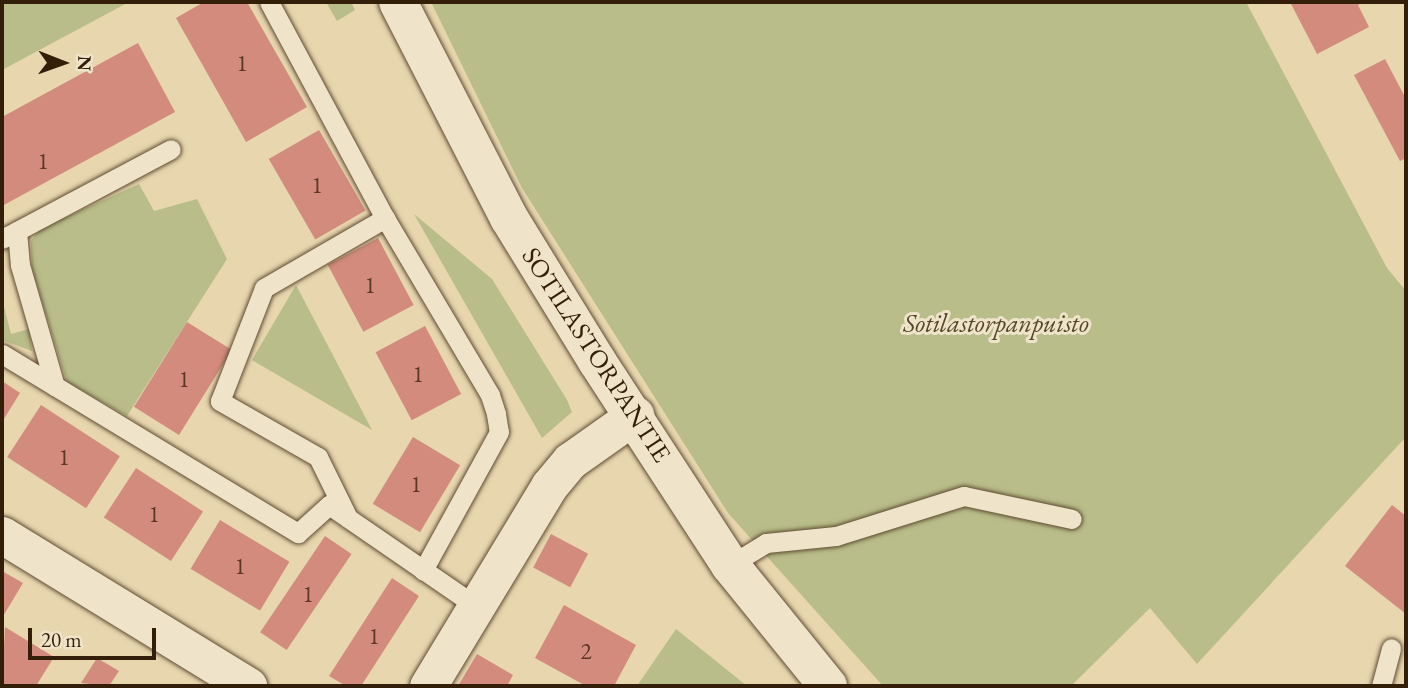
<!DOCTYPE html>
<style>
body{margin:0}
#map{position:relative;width:1408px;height:688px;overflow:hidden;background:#e7d6ae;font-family:"EB Garamond",serif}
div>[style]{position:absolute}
.green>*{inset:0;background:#b8bd89}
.building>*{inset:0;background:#d28b7c;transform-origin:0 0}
.roads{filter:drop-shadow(0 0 2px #604c32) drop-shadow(0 0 2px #604c32)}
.lane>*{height:19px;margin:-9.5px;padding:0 9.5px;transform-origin:9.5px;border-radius:9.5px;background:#efe4ca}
.street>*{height:37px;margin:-18.5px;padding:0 18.5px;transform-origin:18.5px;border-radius:18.5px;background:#efe4ca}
.secondary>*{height:38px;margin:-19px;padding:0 19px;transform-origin:19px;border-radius:19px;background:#efe4ca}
span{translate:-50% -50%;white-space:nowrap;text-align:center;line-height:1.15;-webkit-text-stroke:6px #efe4ca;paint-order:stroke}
.number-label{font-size:23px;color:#5b3926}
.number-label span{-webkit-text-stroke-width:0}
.park-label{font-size:26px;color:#544629;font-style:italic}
.street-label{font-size:26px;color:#331e09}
.frame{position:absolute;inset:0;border:4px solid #331e09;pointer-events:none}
.north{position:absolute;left:28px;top:28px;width:70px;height:70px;-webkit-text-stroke:5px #efe4ca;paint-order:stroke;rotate:91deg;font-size:19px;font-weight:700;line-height:28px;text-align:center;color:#331e09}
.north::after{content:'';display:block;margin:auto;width:24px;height:32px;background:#331e09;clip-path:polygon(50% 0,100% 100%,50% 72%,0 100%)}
.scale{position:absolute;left:28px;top:628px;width:128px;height:32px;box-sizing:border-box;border:4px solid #331e09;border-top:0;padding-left:9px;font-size:21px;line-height:24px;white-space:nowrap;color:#331e09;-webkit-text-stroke:5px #efe4ca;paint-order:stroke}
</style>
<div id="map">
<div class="green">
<i style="clip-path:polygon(2px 2px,129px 2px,2px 70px)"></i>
<i style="clip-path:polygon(326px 2px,351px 2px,355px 10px,337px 21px)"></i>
<i style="clip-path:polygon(431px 2px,1246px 2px,1387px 268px,1406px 291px,1406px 442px,1403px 440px,1197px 664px,1150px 608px,1071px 686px,883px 686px,728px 513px,522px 188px)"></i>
<i style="clip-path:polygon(139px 184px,154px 211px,197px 199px,227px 259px,127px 416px,67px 382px,32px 269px,31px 241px,40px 229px)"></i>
<i style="clip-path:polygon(414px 214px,492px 279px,567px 400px,572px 412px,542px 438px)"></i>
<i style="clip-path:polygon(296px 285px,337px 363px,372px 430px,252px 360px)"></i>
<i style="clip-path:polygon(2px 299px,11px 334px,29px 329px,32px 351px,2px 340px)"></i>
<i style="clip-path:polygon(676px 629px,747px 686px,637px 686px)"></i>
</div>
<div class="building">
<i style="clip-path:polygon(204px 2px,247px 2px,307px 107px,246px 142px,176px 18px)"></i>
<i style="clip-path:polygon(1290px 2px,1364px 2px,1358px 5px,1369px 27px,1317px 54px)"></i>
<i style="clip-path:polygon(138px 43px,175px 112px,2px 206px,2px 117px)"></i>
<i style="clip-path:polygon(1385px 59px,1406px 99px,1406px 158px,1400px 161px,1354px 75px)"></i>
<i style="left:319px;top:130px;width:93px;height:58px;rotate:60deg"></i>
<i style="left:378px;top:238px;width:76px;height:57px;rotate:62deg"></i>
<i style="left:187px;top:322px;width:53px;height:100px;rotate:32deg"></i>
<i style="left:425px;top:326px;width:77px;height:56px;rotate:62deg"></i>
<i style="clip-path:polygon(2px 381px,20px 393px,2px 422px)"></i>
<i style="left:41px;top:405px;width:94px;height:62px;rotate:33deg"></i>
<i style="left:413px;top:437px;width:55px;height:78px;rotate:31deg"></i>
<i style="left:136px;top:468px;width:80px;height:59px;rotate:33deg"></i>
<i style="clip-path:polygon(1392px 505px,1406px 516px,1406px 614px,1345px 566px)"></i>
<i style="left:220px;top:520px;width:81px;height:57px;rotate:31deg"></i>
<i style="left:551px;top:534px;width:42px;height:38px;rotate:28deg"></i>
<i style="left:325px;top:536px;width:32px;height:116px;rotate:34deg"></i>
<i style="clip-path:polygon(2px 571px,23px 583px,2px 618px)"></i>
<i style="clip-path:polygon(392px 578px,419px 596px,361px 686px,346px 686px,329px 676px)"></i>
<i style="clip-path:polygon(564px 605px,636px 645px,614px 686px,586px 686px,535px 658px)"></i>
<i style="clip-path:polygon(5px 627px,54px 657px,36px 686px,2px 686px)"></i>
<i style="clip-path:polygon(477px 654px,513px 675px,507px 686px,458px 686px)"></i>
<i style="clip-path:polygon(97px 658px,119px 671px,109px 686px,81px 683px)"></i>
</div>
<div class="roads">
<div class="lane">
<i style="left:269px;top:2px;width:245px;rotate:61.8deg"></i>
<i style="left:385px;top:218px;width:206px;rotate:59.3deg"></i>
<i style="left:490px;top:395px;width:20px;rotate:72deg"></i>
<i style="left:496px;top:414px;width:18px;rotate:81deg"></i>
<i style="left:499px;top:432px;width:158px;rotate:118.8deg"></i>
<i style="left:17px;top:231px;width:34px;rotate:85deg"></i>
<i style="left:20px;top:265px;width:126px;rotate:73.9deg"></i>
<i style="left:2px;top:239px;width:191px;rotate:-28deg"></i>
<i style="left:2px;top:354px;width:346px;rotate:31.2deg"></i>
<i style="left:298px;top:533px;width:42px;rotate:-42.1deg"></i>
<i style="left:329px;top:505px;width:178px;rotate:34.5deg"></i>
<i style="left:348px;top:518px;width:68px;rotate:-116.2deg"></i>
<i style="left:318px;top:457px;width:113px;rotate:-150.3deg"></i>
<i style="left:220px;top:401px;width:121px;rotate:-68.7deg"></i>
<i style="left:264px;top:288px;width:140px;rotate:-30deg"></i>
<i style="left:730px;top:565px;width:42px;rotate:-31.4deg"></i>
<i style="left:766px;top:543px;width:70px;rotate:-5.7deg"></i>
<i style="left:836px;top:536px;width:134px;rotate:-17.4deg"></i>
<i style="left:964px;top:496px;width:110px;rotate:12deg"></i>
<i style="left:1381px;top:686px;width:39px;rotate:-75deg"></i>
</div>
<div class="street">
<i style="left:2px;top:535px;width:289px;rotate:31.5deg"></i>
<i style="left:428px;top:686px;width:234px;rotate:-58.8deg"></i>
<i style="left:549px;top:486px;width:33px;rotate:-50deg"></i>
<i style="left:570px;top:461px;width:80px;rotate:-35.3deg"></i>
</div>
<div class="secondary">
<i style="left:398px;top:2px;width:243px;rotate:62.8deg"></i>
<i style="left:509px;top:218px;width:168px;rotate:58.4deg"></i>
<i style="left:597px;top:361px;width:244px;rotate:56.9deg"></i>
<i style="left:730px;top:565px;width:156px;rotate:51deg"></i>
</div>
</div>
<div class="number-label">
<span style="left:242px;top:63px">1</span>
<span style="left:43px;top:161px">1</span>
<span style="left:317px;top:185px">1</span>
<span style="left:370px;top:285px">1</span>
<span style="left:418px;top:374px">1</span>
<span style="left:184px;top:379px">1</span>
<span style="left:64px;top:457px">1</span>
<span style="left:416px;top:484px">1</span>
<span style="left:154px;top:514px">1</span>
<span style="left:240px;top:566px">1</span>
<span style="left:308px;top:594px">1</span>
<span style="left:374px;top:636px">1</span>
<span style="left:586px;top:651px">2</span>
</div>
<div class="park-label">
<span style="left:996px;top:324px">Sotilastorpanpuisto</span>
</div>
<div class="street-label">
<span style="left:596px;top:355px;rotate:57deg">SOTILASTORPANTIE</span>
</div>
<div class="frame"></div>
<div class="north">N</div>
<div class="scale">20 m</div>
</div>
